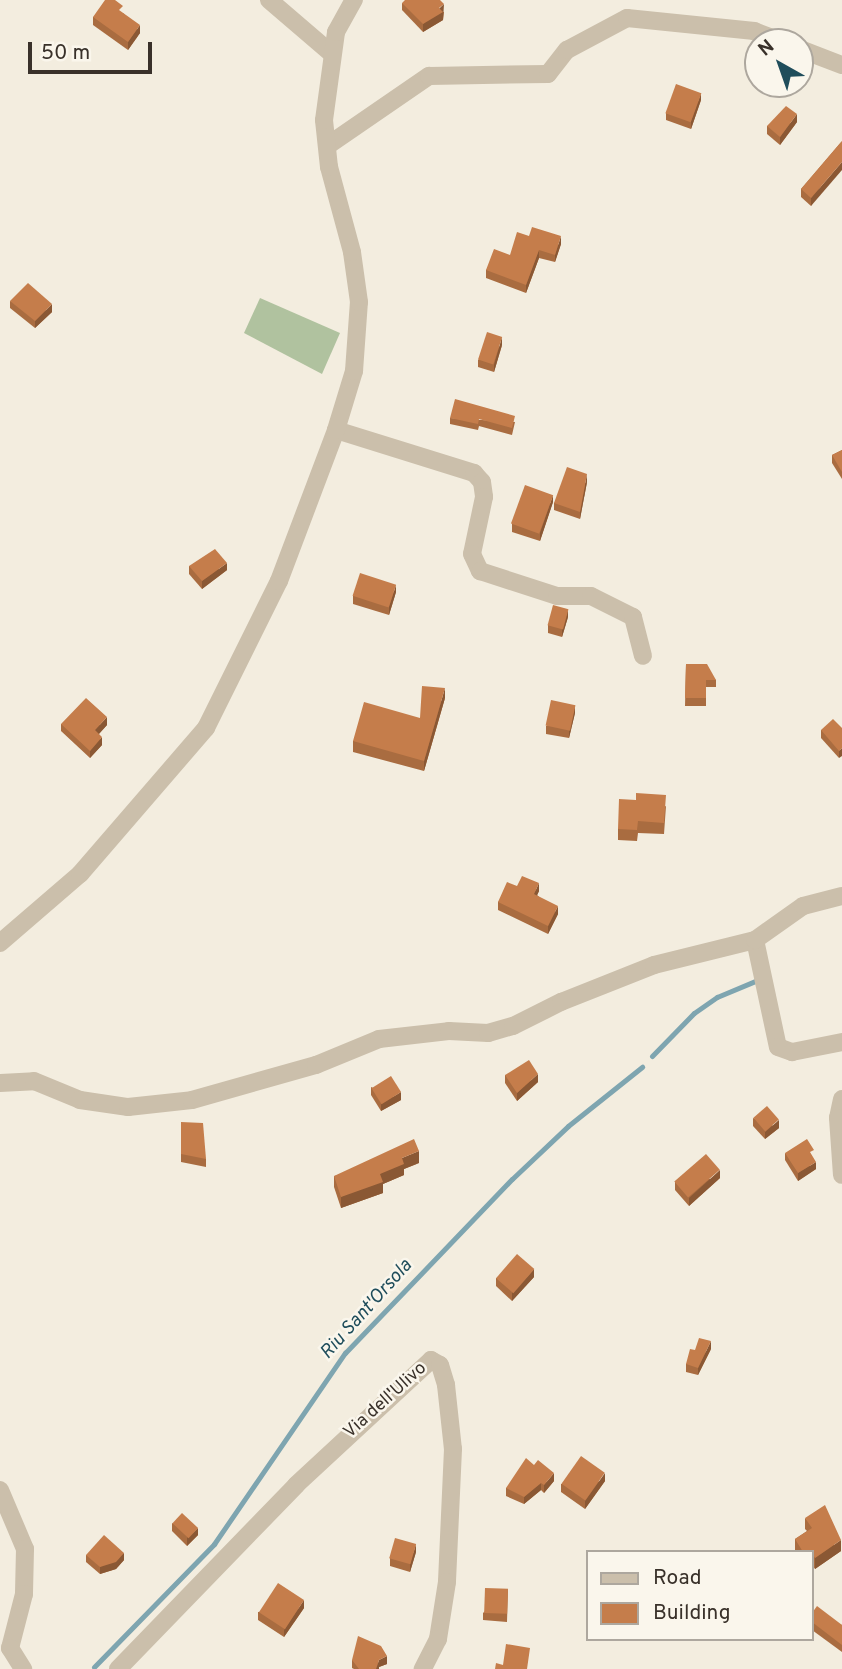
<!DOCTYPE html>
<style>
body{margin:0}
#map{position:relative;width:842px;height:1669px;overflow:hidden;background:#f3eddf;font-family:Overpass,sans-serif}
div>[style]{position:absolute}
.green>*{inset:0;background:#b0c29f}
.stream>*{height:5px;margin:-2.5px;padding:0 2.5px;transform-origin:2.5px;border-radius:2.5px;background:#7ea5b0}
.minor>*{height:18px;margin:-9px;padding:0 9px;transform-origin:9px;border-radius:9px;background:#cbbfab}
.wall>*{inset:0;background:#a96c40}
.shaded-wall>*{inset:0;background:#8a5834}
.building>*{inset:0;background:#c57d4b;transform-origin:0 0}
span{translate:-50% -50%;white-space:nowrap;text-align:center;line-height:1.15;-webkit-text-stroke:5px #faf6ec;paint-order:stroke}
.street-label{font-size:18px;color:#39312a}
.water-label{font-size:19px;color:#1f4d5b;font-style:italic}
.legend{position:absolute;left:586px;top:1550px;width:228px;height:91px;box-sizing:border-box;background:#faf6ec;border:2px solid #ada79e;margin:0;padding:9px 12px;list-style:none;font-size:21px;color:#39312a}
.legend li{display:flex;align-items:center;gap:14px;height:35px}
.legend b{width:35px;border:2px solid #ada79e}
.north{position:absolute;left:744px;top:28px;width:70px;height:70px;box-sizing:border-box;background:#faf6ec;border:2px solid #ada79e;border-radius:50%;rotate:320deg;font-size:19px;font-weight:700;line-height:28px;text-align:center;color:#39312a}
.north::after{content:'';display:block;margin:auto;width:24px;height:32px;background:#1f4d5b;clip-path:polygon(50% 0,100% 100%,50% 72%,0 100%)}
.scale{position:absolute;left:28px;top:42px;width:124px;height:32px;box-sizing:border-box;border:4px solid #39312a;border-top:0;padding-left:9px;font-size:21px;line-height:24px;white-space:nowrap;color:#39312a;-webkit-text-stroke:5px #faf6ec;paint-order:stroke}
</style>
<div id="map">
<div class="green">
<i style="clip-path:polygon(260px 298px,340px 333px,322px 374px,244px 333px)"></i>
</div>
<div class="stream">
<i style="left:652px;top:1056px;width:60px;rotate:-45.7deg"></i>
<i style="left:694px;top:1013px;width:28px;rotate:-35deg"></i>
<i style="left:717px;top:997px;width:47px;rotate:-22.7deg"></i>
<i style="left:94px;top:1667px;width:172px;rotate:-45.7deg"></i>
<i style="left:214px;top:1544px;width:232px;rotate:-55.6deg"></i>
<i style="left:345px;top:1353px;width:241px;rotate:-46.2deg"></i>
<i style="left:512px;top:1179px;width:77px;rotate:-43.4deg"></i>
<i style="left:568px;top:1126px;width:95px;rotate:-38.6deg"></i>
</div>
<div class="minor">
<i style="left:269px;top:0;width:83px;rotate:40.6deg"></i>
<i style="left:800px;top:49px;width:45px;rotate:20.9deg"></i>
<i style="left:327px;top:146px;width:124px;rotate:-34.5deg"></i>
<i style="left:429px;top:76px;width:119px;rotate:-1deg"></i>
<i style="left:548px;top:74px;width:31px;rotate:-52deg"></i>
<i style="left:567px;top:50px;width:68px;rotate:-28.1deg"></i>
<i style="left:627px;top:18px;width:128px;rotate:5.8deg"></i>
<i style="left:754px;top:31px;width:30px;rotate:21deg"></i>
<i style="left:336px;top:430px;width:145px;rotate:17.3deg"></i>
<i style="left:474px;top:473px;width:12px;rotate:48deg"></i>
<i style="left:482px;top:482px;width:15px;rotate:82deg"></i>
<i style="left:484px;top:497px;width:58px;rotate:101.9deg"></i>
<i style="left:472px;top:554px;width:19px;rotate:65deg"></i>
<i style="left:480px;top:571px;width:81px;rotate:18deg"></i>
<i style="left:557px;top:596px;width:34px"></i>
<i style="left:591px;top:596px;width:47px;rotate:26.6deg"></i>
<i style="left:633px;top:617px;width:40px;rotate:75.6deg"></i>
<i style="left:755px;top:940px;width:109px;rotate:77.9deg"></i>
<i style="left:778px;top:1047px;width:15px;rotate:20deg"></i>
<i style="left:792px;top:1052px;width:51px;rotate:-11.3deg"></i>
<i style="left:0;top:943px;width:106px;rotate:-40.8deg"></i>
<i style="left:80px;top:874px;width:193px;rotate:-49.2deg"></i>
<i style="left:206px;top:728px;width:164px;rotate:-63.6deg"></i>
<i style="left:279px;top:581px;width:161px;rotate:-69.3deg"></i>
<i style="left:336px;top:430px;width:62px;rotate:-73deg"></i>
<i style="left:354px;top:371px;width:69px;rotate:-85.9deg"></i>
<i style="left:359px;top:302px;width:50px;rotate:-98deg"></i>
<i style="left:352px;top:252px;width:88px;rotate:-105.1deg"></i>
<i style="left:329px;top:167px;width:47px;rotate:-96.1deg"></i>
<i style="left:324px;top:120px;width:89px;rotate:-82.2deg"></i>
<i style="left:336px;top:32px;width:37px;rotate:-61deg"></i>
<i style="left:0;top:1083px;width:34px;rotate:-3deg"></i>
<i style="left:34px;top:1081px;width:50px;rotate:22.4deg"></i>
<i style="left:80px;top:1100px;width:49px;rotate:8.3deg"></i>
<i style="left:128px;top:1107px;width:64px;rotate:-6.2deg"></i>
<i style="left:192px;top:1100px;width:129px;rotate:-15.8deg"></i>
<i style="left:316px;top:1065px;width:68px;rotate:-22.4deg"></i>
<i style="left:379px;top:1039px;width:70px;rotate:-6.5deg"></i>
<i style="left:449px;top:1031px;width:39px;rotate:3deg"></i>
<i style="left:488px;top:1033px;width:26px;rotate:-16deg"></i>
<i style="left:513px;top:1026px;width:54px;rotate:-26.6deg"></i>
<i style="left:561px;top:1002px;width:100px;rotate:-21.7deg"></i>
<i style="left:654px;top:965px;width:104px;rotate:-13.9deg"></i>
<i style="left:755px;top:940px;width:59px;rotate:-35.3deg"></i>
<i style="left:803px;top:906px;width:40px;rotate:-14.4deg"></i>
<i style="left:842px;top:1099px;width:19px;rotate:102deg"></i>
<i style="left:838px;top:1118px;width:57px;rotate:86deg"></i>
<i style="left:0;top:1490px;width:64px;rotate:67deg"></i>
<i style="left:25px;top:1549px;width:45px;rotate:91.3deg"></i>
<i style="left:24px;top:1594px;width:56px;rotate:104.5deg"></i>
<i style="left:10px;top:1648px;width:25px;rotate:58deg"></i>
<i style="left:118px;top:1669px;width:256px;rotate:-45.9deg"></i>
<i style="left:296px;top:1485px;width:184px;rotate:-42.8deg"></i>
<i style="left:431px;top:1360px;width:10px;rotate:29deg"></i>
<i style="left:440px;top:1365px;width:21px;rotate:73deg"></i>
<i style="left:446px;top:1385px;width:64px;rotate:83.8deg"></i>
<i style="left:453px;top:1449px;width:133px;rotate:92.6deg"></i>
<i style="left:447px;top:1582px;width:58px;rotate:99deg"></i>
<i style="left:438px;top:1639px;width:34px;rotate:117deg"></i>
</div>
<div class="wall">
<i style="clip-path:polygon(402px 3px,444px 12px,443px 20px,423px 32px,402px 10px)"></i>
<i style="clip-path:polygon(123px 13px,140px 33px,128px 50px,93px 25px,93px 17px)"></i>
<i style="clip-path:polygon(701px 100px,691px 129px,666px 120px,666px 113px)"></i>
<i style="clip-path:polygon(797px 122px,780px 145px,767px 134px,767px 126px)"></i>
<i style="clip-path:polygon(842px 141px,811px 206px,801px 197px,801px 189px)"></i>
<i style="clip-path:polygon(561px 244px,555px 262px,539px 258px,526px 293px,486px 278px,486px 270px,510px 255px)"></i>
<i style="clip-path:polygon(10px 301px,52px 312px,35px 328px,10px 308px)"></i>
<i style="clip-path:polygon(502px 345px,494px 372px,478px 367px,478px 360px)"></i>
<i style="clip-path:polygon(450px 418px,515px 422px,512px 435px,479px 426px,478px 430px,450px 424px)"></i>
<i style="clip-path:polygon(842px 450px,842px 479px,832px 463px,832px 455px)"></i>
<i style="clip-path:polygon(587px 482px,580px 519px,554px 510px,554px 503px)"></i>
<i style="clip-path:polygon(553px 502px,540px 541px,512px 532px,512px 524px)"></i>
<i style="clip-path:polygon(189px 566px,227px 570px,202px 589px,189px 574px)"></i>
<i style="clip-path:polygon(396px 592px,389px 615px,353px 604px,353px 596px)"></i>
<i style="clip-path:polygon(568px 617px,562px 637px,548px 633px,548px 625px)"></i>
<i style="clip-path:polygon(686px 664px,716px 680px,716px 687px,706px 687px,706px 706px,685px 706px)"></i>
<i style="clip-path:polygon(445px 698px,424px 771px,353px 752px,353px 741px,420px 718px)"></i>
<i style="clip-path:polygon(575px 713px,569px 738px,546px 734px,546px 726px)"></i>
<i style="clip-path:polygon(61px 724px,107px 725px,99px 734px,102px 745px,90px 758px,61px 731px)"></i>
<i style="clip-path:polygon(842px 728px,839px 758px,821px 738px,821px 730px)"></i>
<i style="clip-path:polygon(666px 806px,664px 834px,638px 833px,637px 841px,618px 840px,618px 829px)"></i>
<i style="clip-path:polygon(517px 886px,539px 891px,537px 895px,558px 914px,548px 934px,498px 910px,498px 902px)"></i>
<i style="clip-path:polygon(505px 1075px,538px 1082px,517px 1101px,505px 1083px)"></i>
<i style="clip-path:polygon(371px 1087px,401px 1100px,381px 1111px,371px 1095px)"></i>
<i style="clip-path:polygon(753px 1118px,779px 1128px,765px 1139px,753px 1126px)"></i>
<i style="clip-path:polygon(181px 1122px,206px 1159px,206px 1167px,181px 1162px)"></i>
<i style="clip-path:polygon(785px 1153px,816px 1169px,798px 1181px,785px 1160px)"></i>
<i style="clip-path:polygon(419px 1163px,404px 1169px,404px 1175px,383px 1184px,383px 1193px,341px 1208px,334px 1187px,334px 1176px)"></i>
<i style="clip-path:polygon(720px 1178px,689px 1206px,675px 1190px,675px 1182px)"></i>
<i style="clip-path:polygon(534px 1277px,512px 1301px,496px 1286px,496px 1278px)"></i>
<i style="clip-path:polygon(711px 1349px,698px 1375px,686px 1372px,686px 1364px)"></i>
<i style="clip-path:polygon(554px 1481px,544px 1493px,541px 1490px,524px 1504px,506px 1496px,506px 1488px)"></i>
<i style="clip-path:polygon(605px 1481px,585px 1509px,561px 1492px,561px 1484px)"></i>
<i style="clip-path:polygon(805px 1518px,841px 1551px,815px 1569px,812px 1565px,812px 1552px,795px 1552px,795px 1539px,807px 1531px,805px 1529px)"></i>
<i style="clip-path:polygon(172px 1523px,198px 1535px,187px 1546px,172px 1531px)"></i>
<i style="clip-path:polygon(416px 1552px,410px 1572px,390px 1566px,390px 1558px)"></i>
<i style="clip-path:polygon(86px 1555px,124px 1560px,116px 1569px,100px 1574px,86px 1562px)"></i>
<i style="clip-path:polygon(508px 1589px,507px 1622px,483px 1620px,483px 1613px)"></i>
<i style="clip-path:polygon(304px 1608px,284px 1637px,258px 1620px,258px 1612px)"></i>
<i style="clip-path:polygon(812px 1613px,842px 1625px,842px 1652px,812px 1630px)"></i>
<i style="clip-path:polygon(352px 1660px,387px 1664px,379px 1667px,379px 1669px,354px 1669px,352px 1668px)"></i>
</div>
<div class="shaded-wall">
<i style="clip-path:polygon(444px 4px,443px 20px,423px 32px,423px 24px)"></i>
<i style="clip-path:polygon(140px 25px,140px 33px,128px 50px,128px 42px)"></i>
<i style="clip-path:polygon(701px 93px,701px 100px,691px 129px,691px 121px)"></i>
<i style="clip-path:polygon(797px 114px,797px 122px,780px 145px,780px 137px)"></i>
<i style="clip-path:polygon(842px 162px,842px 170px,811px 206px,811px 198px)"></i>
<i style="clip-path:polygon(561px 236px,561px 244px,555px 262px,555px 255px)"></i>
<i style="clip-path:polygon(539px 250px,539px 258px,526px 293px,526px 285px)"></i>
<i style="clip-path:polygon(52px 304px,52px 312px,35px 328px,35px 321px)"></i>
<i style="clip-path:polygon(502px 337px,502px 345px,494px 372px,494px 365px)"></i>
<i style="clip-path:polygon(587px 474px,587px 482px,580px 519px,580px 512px)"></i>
<i style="clip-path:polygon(553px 495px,553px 502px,540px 541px,540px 533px)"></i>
<i style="clip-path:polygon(227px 563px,227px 570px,202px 589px,202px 581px)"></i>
<i style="clip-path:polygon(396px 585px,396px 592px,389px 615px,389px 607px)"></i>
<i style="clip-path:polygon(568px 609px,568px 617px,562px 637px,562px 629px)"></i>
<i style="clip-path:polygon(445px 688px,445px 698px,424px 771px,424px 761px)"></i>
<i style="clip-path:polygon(575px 705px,575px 713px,569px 738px,569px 731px)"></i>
<i style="clip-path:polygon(107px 717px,107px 725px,95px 738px,95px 730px)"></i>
<i style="clip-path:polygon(102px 737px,102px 745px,90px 758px,90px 751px)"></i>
<i style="clip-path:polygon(842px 748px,842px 756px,839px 758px,839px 751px)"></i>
<i style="clip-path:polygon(539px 883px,539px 891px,534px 902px,534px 894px)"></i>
<i style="clip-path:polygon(558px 906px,558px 914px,548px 934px,548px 926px)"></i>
<i style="clip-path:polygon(538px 1074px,538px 1082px,517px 1101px,517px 1093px)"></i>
<i style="clip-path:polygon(401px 1092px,401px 1100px,381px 1111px,381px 1104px)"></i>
<i style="clip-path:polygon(779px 1120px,779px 1128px,765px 1139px,765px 1132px)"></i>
<i style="clip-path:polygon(419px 1151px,419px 1163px,404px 1169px,404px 1175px,383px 1184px,383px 1193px,341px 1208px,341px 1197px,380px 1174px,402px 1158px)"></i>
<i style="clip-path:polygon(816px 1162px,816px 1169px,798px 1181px,798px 1173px)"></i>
<i style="clip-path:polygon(720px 1170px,720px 1178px,689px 1206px,689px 1198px)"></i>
<i style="clip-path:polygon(534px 1269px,534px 1277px,512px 1301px,512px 1293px)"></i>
<i style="clip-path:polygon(711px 1341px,711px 1349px,698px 1375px,698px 1368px)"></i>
<i style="clip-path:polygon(554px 1473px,554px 1481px,544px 1493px,544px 1485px)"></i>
<i style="clip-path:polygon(605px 1473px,605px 1481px,585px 1509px,585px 1501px)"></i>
<i style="clip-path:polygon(541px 1483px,541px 1490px,524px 1504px,524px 1497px)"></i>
<i style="clip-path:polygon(198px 1528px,198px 1535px,187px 1546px,187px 1538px)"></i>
<i style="clip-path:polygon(841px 1540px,841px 1551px,815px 1569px,815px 1558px)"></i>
<i style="clip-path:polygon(416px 1544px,416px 1552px,410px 1572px,410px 1564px)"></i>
<i style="clip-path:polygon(124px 1553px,124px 1560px,116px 1569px,100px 1574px,100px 1567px)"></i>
<i style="clip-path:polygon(304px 1600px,304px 1608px,284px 1637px,284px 1630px)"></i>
<i style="clip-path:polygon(387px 1656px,387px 1664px,379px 1667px,379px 1669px,376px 1669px,379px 1660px)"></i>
</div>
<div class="building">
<i style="clip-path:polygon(105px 0,115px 0,123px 6px,119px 10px,140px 25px,128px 42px,93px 17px)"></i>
<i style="clip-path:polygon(405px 0,440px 0,444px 4px,439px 8px,443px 12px,423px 24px,402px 3px)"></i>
<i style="left:676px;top:84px;width:27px;height:31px;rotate:20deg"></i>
<i style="clip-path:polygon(786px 106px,797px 114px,780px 137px,767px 126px)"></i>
<i style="clip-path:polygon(842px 141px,842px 162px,811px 198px,801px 189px)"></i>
<i style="clip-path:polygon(532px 227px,561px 236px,555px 255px,539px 250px,526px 285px,486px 270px,494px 249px,510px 255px,517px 232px,529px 236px)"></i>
<i style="clip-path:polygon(28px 283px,52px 304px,35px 321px,10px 301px)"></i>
<i style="left:487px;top:332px;width:16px;height:29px;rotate:18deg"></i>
<i style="clip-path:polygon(455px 399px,515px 416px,512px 428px,479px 419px,478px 424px,450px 418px)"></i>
<i style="clip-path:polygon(842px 450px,842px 472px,832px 455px)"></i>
<i style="clip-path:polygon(567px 467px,587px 474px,580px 512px,554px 503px)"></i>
<i style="left:525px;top:485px;width:30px;height:41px;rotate:20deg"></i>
<i style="clip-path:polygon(215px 549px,227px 563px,202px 581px,189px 566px)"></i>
<i style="left:360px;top:573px;width:38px;height:24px;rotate:18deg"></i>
<i style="left:553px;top:605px;width:16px;height:21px;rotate:15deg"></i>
<i style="clip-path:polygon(686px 664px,707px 664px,716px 680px,706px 680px,706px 698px,685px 698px)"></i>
<i style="clip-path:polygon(422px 686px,445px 688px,424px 761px,353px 741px,364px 702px,420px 718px)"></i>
<i style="clip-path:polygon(86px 698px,107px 717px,95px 730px,102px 737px,90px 751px,61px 724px)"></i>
<i style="left:551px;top:700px;width:25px;height:26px;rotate:12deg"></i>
<i style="clip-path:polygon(833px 719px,842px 728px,842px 748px,839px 751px,821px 730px)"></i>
<i style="clip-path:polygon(636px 793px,666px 795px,664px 823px,638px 821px,637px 830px,618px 829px,619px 799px,636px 800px)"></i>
<i style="clip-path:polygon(522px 876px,539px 883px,534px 894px,558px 906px,548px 926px,498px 902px,507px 882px,517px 886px)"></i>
<i style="clip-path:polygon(529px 1060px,538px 1074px,517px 1093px,505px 1075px)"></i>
<i style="left:391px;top:1076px;width:19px;height:23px;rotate:58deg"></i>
<i style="left:767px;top:1106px;width:18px;height:18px;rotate:49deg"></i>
<i style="clip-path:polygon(181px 1122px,203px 1123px,206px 1159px,181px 1154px)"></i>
<i style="clip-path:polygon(414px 1139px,419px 1151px,402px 1158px,404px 1164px,380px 1174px,383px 1182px,341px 1197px,334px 1176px)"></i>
<i style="clip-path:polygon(807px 1139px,814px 1150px,810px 1152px,816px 1162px,798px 1173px,785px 1153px)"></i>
<i style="left:706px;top:1154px;width:21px;height:42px;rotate:49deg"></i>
<i style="left:517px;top:1254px;width:23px;height:32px;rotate:41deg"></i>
<i style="clip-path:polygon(699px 1338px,711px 1341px,698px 1368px,686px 1364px,690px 1349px,695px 1350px)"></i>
<i style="left:581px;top:1456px;width:29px;height:34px;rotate:35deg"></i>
<i style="clip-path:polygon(526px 1458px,534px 1465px,538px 1460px,554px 1473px,544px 1485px,541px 1483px,524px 1497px,506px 1488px)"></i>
<i style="clip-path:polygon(825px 1505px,841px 1540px,815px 1558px,812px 1554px,812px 1552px,803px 1552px,795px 1539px,812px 1528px,805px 1518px)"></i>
<i style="left:182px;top:1513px;width:22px;height:14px;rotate:43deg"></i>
<i style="clip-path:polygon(104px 1535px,124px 1553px,116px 1562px,100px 1567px,86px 1555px)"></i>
<i style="left:395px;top:1538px;width:22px;height:21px;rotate:16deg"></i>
<i style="left:278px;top:1583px;width:31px;height:35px;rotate:33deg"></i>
<i style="left:485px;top:1588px;width:23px;height:25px;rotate:2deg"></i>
<i style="clip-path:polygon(817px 1606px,842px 1625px,842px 1645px,812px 1622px,812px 1613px)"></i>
<i style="clip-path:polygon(358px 1636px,381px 1646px,387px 1656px,379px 1660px,376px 1669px,359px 1669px,352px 1660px)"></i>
<i style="clip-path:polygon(506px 1644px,530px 1648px,527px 1669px,495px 1669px,496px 1663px,503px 1665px)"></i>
</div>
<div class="street-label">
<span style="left:386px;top:1401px;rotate:-42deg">Via dell'Ulivo</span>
</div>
<div class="water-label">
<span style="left:367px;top:1310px;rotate:-48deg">Riu Sant'Orsola</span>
</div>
<ul class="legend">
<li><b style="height:9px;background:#cbbfab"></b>Road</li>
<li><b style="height:19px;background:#c57d4b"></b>Building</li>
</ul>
<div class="north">N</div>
<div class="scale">50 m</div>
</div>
